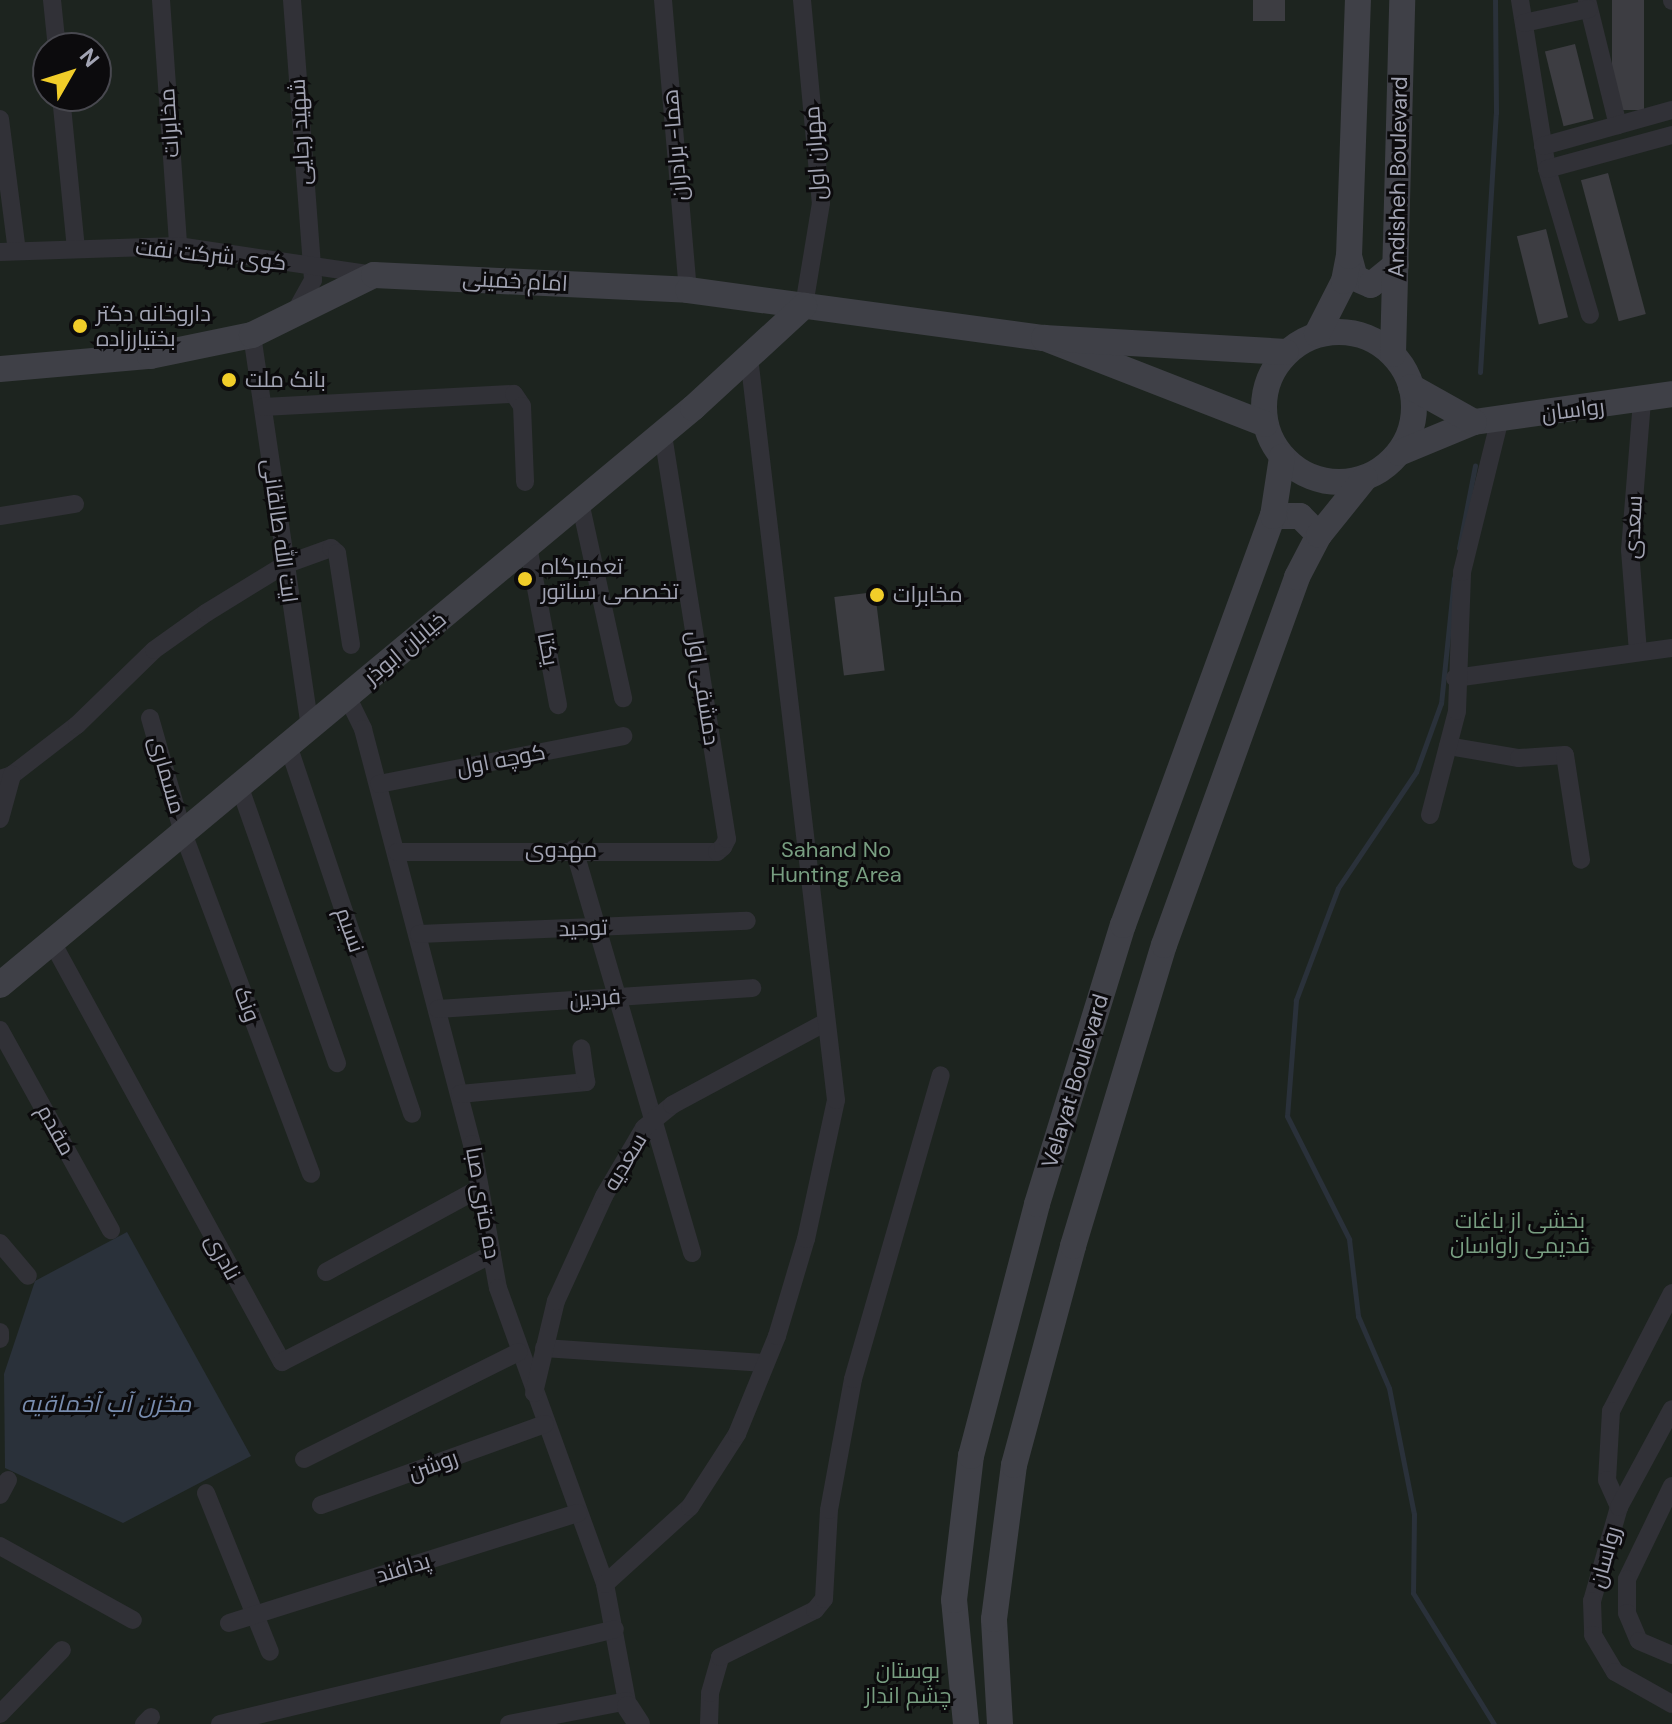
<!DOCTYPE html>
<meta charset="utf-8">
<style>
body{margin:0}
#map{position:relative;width:1672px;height:1724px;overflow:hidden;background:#111012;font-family:"DM Sans",Cairo,sans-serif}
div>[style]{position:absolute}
.green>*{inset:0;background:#1d241f}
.water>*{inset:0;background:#2a313a}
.stream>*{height:5px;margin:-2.5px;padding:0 2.5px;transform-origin:2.5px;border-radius:2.5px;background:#2a313a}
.building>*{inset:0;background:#3d3d42;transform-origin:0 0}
.minor>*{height:18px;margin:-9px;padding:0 9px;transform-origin:9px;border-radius:9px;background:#313137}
.tertiary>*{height:22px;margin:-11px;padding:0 11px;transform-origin:11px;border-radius:11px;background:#313137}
.secondary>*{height:26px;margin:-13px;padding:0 13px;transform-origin:13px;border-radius:13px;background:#3f4047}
.secondary>.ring{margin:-13px;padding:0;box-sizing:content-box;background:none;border:26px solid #3f4047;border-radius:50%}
.dots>*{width:22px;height:22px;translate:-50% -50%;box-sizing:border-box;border:4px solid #0c0b0d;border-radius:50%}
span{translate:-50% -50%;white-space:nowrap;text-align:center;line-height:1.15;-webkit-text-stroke:6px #0c0b0d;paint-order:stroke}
.street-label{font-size:22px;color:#a2a4b3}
.poi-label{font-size:22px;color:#a2a4b3}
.left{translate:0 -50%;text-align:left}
.park-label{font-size:22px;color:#789e81}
.water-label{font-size:24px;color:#788cae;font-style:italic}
.north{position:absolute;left:32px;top:32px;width:80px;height:80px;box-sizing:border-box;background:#0c0b0d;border:2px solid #48484f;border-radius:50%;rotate:51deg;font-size:22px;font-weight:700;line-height:32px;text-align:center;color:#a2a4b3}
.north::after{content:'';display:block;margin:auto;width:28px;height:36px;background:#f1cd29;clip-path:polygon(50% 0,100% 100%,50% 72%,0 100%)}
</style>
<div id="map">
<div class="green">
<i style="clip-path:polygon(evenodd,0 0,1672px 0,1672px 1724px,0 1724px,0 0,48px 48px,96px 48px,96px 96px,48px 96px,48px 48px)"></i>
</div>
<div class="water">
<i style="clip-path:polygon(127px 1232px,251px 1456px,123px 1523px,5px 1468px,4px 1374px,35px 1281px)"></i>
</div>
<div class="stream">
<i style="left:1480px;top:372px;width:259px;rotate:-86.5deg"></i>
<i style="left:1496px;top:113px;width:113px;rotate:-90.5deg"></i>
<i style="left:1459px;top:548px;width:84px;rotate:-79deg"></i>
<i style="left:1454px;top:578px;width:126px;rotate:95.9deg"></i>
<i style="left:1441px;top:703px;width:73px;rotate:109.9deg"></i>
<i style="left:1416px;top:772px;width:140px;rotate:123.9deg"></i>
<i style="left:1338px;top:888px;width:120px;rotate:110.6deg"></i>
<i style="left:1296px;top:1000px;width:116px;rotate:94.4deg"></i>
<i style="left:1287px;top:1116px;width:138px;rotate:63.2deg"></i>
<i style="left:1349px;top:1239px;width:78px;rotate:83.3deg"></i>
<i style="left:1358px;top:1316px;width:78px;rotate:66.7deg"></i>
<i style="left:1389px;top:1388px;width:128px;rotate:78.8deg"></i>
<i style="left:1414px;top:1514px;width:79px;rotate:90.7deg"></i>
<i style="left:1413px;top:1593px;width:154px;rotate:58.3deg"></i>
</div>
<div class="building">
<i style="left:1253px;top:0;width:32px;height:21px"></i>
<i style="left:1612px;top:0;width:32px;height:110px"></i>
<i style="left:1575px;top:44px;width:77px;height:31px;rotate:76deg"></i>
<i style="left:1608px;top:173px;width:146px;height:28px;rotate:75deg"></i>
<i style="left:1546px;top:229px;width:91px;height:30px;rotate:76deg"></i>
<i style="left:875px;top:592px;width:79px;height:41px;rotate:83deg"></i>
</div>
<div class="minor">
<i style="left:52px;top:0;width:48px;rotate:84.1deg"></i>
<i style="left:161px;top:0;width:247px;rotate:86deg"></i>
<i style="left:292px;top:0;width:281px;rotate:85.7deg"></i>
<i style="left:313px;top:280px;width:35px;rotate:119deg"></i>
<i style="left:663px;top:0;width:291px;rotate:85.1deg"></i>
<i style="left:802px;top:0;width:204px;rotate:84.7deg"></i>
<i style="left:821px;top:203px;width:104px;rotate:99.4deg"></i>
<i style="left:1520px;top:0;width:171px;rotate:80.9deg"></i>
<i style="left:1547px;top:169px;width:152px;rotate:73.6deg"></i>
<i style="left:1587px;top:0;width:129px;rotate:76.1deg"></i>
<i style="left:1672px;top:0;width:1px;rotate:90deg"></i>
<i style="left:1524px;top:23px;width:66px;rotate:-12.2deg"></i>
<i style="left:61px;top:96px;width:153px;rotate:84.4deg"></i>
<i style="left:0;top:119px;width:133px;rotate:82.7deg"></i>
<i style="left:1543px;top:146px;width:134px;rotate:-15.6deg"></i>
<i style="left:1547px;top:169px;width:130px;rotate:-15.2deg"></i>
<i style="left:0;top:252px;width:178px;rotate:-1.9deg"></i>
<i style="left:178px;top:246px;width:198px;rotate:8.4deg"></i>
<i style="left:252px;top:335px;width:396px;rotate:81.6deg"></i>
<i style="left:263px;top:407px;width:251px;rotate:-3deg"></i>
<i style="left:514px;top:394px;width:14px;rotate:56deg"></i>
<i style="left:522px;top:406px;width:76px;rotate:87.7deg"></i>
<i style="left:580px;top:502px;width:201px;rotate:77.6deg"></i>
<i style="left:0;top:516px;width:76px;rotate:-9.1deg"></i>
<i style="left:528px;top:546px;width:162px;rotate:79.3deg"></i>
<i style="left:1638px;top:652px;width:102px;rotate:-94.5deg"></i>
<i style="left:1630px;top:550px;width:149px;rotate:-85.4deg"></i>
<i style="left:1455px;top:678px;width:219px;rotate:-7.9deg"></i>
<i style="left:347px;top:696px;width:37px;rotate:64deg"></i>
<i style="left:363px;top:729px;width:429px;rotate:75.3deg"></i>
<i style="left:472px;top:1144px;width:146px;rotate:79.8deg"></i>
<i style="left:498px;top:1288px;width:315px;rotate:70.1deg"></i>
<i style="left:605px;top:1584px;width:125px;rotate:79.4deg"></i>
<i style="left:150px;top:718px;width:120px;rotate:74deg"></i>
<i style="left:183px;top:833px;width:364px;rotate:69.4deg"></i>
<i style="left:288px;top:745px;width:389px;rotate:71.4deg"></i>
<i style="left:1448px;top:746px;width:72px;rotate:9.6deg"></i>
<i style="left:1519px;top:758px;width:46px;rotate:-3.7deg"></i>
<i style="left:1565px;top:755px;width:106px;rotate:81.3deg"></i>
<i style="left:0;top:779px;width:13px;rotate:-18deg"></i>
<i style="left:12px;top:775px;width:82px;rotate:-37.6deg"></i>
<i style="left:77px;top:725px;width:107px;rotate:-44.2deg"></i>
<i style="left:154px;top:650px;width:64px;rotate:-35.4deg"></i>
<i style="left:206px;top:613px;width:92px;rotate:-31.6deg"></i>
<i style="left:284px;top:565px;width:50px;rotate:-19.9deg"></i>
<i style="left:331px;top:548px;width:8px;rotate:40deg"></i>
<i style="left:337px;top:553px;width:93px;rotate:81.3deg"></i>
<i style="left:379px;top:784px;width:249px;rotate:-11.1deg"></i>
<i style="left:239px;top:785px;width:295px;rotate:70.6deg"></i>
<i style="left:1430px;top:815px;width:107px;rotate:-75.4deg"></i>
<i style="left:1457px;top:711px;width:139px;rotate:-87.9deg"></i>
<i style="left:1462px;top:572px;width:158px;rotate:-76.1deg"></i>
<i style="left:0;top:819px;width:46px;rotate:-74.7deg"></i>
<i style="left:574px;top:849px;width:421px;rotate:73.7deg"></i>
<i style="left:397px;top:852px;width:320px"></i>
<i style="left:717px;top:852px;width:8px;rotate:-40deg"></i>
<i style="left:723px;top:847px;width:9px;rotate:-63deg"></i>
<i style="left:727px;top:839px;width:411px;rotate:-99deg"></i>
<i style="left:419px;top:934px;width:328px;rotate:-2.3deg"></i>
<i style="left:52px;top:942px;width:479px;rotate:61.3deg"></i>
<i style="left:282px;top:1362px;width:236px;rotate:-27.2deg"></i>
<i style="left:438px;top:1009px;width:315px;rotate:-3.8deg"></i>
<i style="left:0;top:1030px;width:229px;rotate:61deg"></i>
<i style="left:460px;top:1094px;width:127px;rotate:-5.4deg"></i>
<i style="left:586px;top:1082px;width:34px;rotate:-98deg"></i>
<i style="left:0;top:1243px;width:43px;rotate:49.7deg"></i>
<i style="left:326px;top:1272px;width:175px;rotate:-28.6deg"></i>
<i style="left:1672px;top:1293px;width:133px;rotate:117.3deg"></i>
<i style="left:1611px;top:1411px;width:69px;rotate:93.3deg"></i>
<i style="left:1607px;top:1480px;width:30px;rotate:66deg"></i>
<i style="left:1619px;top:1507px;width:98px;rotate:106deg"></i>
<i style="left:1592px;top:1601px;width:34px;rotate:88deg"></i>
<i style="left:1593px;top:1635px;width:43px;rotate:59.3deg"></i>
<i style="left:1615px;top:1672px;width:65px;rotate:29.3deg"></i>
<i style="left:0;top:1332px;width:7px;rotate:90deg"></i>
<i style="left:544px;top:1348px;width:222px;rotate:3.9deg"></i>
<i style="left:534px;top:1393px;width:95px;rotate:-76.6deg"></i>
<i style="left:556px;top:1301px;width:115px;rotate:-65.4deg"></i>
<i style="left:604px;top:1196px;width:79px;rotate:-59.5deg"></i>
<i style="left:644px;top:1128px;width:36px;rotate:-39deg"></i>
<i style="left:672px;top:1105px;width:175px;rotate:-28.3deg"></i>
<i style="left:304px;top:1459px;width:240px;rotate:-26.5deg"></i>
<i style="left:1672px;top:1486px;width:103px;rotate:115.8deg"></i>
<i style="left:1627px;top:1579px;width:34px;rotate:90deg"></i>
<i style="left:1627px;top:1613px;width:30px;rotate:67deg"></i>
<i style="left:1639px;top:1641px;width:36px;rotate:23deg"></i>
<i style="left:206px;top:1493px;width:171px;rotate:68.1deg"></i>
<i style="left:0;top:1495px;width:17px;rotate:-62deg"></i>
<i style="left:321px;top:1505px;width:238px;rotate:-19.9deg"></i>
<i style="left:1619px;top:1507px;width:111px;rotate:-61.6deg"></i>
<i style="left:0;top:1546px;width:152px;rotate:29.1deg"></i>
<i style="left:605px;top:1584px;width:115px;rotate:-42.2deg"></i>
<i style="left:690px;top:1507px;width:87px;rotate:-57.2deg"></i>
<i style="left:737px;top:1434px;width:106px;rotate:-67.8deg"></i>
<i style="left:777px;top:1336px;width:101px;rotate:-73.4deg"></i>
<i style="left:806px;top:1239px;width:142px;rotate:-77.8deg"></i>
<i style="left:836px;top:1100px;width:748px;rotate:-96.68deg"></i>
<i style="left:229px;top:1623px;width:366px;rotate:-17.5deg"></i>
<i style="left:0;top:1714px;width:89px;rotate:-45.9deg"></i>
<i style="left:144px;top:1724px;width:10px;rotate:-45deg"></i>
<i style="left:220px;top:1724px;width:406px;rotate:-13.5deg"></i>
<i style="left:509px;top:1724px;width:120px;rotate:-11deg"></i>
<i style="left:709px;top:1724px;width:31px;rotate:-88deg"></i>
<i style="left:710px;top:1693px;width:37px;rotate:-74deg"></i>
<i style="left:720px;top:1657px;width:106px;rotate:-26.3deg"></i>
<i style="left:815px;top:1610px;width:14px;rotate:-51deg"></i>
<i style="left:824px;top:1599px;width:89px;rotate:-86.8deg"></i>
<i style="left:829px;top:1510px;width:133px;rotate:-79.6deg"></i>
<i style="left:853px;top:1379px;width:316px;rotate:-73.9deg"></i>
</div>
<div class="tertiary">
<i style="left:628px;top:1707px;width:20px;rotate:57deg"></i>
</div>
<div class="secondary">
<i style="left:1349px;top:256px;width:23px;rotate:75deg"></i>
<i style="left:1355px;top:278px;width:17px;rotate:24deg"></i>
<i style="left:1371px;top:285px;width:32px;rotate:-39deg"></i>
<i class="ring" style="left:1264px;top:332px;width:124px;height:124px"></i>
<i style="left:1317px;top:334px;width:59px;rotate:-63deg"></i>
<i style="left:1344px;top:281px;width:25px;rotate:-79deg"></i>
<i style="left:1349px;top:256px;width:256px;rotate:-88deg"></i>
<i style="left:1393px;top:354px;width:354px;rotate:-88.5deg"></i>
<i style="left:0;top:369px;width:151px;rotate:-5deg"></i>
<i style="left:150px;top:356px;width:104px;rotate:-11.6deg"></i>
<i style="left:252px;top:335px;width:136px;rotate:-26.2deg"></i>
<i style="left:374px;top:275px;width:314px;rotate:2.7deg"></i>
<i style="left:688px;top:290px;width:359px;rotate:7.7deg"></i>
<i style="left:1474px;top:422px;width:200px;rotate:-8deg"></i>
<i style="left:1265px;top:424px;width:237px;rotate:-158.7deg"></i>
<i style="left:1044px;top:338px;width:242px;rotate:3.3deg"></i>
<i style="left:1399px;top:453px;width:81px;rotate:-22.5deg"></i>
<i style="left:1474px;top:422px;width:72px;rotate:-150.9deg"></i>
<i style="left:1273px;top:516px;width:27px"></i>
<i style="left:1300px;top:516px;width:27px;rotate:45deg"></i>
<i style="left:0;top:985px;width:902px;rotate:-39.78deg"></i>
<i style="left:693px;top:408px;width:151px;rotate:-42.6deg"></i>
<i style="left:966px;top:1724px;width:125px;rotate:-95.5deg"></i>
<i style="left:954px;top:1600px;width:145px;rotate:-83.3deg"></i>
<i style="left:971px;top:1456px;width:260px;rotate:-75.3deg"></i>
<i style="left:1037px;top:1204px;width:292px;rotate:-72.9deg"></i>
<i style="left:1123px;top:925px;width:436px;rotate:-69.9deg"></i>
<i style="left:1273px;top:516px;width:60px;rotate:-81.3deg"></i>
<i style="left:1000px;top:1724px;width:105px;rotate:-93.3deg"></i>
<i style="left:994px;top:1619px;width:155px;rotate:-82.6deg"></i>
<i style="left:1014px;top:1465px;width:227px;rotate:-74.9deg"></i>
<i style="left:1073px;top:1246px;width:314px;rotate:-73.2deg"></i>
<i style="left:1164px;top:945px;width:391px;rotate:-70.1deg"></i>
<i style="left:1297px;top:577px;width:47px;rotate:-62.4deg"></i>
<i style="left:1319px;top:535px;width:73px;rotate:-51.1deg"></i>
</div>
<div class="dots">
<i style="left:80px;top:326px;background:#f1cd29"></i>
<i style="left:229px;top:380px;background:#f1cd29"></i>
<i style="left:525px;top:579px;background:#f1cd29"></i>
<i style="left:877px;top:595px;background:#f1cd29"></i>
</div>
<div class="street-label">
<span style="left:169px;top:123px;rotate:-94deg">مخابرات</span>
<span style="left:300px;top:132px;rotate:-93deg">شهید رجایی</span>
<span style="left:675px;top:145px;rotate:-95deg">هما- برادران</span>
<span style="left:815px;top:153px;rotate:-94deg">مهران اول</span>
<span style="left:1398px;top:177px;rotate:-89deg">Andisheh Boulevard</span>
<span style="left:211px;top:255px;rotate:6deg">کوی شرکت نفت</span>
<span style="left:515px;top:281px;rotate:3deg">امام خمینی</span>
<span style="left:1573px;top:410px;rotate:-7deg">رواسان</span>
<span style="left:1633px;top:527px;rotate:-87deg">سعدی</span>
<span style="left:280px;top:531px;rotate:82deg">ایت الله طالقانی</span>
<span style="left:405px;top:648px;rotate:-40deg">خیابان ابوذر</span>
<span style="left:548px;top:649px;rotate:79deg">یکتا</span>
<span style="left:703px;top:688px;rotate:81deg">دمشقی اول</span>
<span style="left:501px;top:760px;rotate:-11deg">کوچه اول</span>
<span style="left:167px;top:775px;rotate:74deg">مسماری</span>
<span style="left:561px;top:850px">مهدوی</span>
<span style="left:583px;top:928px;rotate:-2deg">توحید</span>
<span style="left:350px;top:930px;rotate:71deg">نسیم</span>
<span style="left:595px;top:998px;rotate:-4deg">فردین</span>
<span style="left:247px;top:1004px;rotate:69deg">ونک</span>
<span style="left:1075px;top:1081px;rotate:-73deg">Velayat Boulevard</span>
<span style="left:56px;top:1130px;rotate:61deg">مقدم</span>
<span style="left:625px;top:1162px;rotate:-59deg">سعدیه</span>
<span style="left:483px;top:1203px;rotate:80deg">ده متری صبا</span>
<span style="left:223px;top:1257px;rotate:61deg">نادری</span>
<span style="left:433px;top:1465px;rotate:-20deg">روشن</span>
<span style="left:1605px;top:1557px;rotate:-74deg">رواسان</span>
<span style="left:403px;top:1568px;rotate:-17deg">پدافند</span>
</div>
<div class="poi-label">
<span class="left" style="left:96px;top:326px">داروخانه دکتر<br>بختیارزاده</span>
<span class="left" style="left:245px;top:380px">بانک ملت</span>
<span class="left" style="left:541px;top:579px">تعمیرگاه<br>تخصصی سناتور</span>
<span class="left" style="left:893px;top:595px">مخابرات</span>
</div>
<div class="park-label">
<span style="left:836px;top:862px">Sahand No<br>Hunting Area</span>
<span style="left:1520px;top:1233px">بخشی از باغات<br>قدیمی راواسان</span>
<span style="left:908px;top:1683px">بوستان<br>چشم انداز</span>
</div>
<div class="water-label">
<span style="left:106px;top:1404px">مخزن آب آخماقیه</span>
</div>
<div class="north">N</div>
</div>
